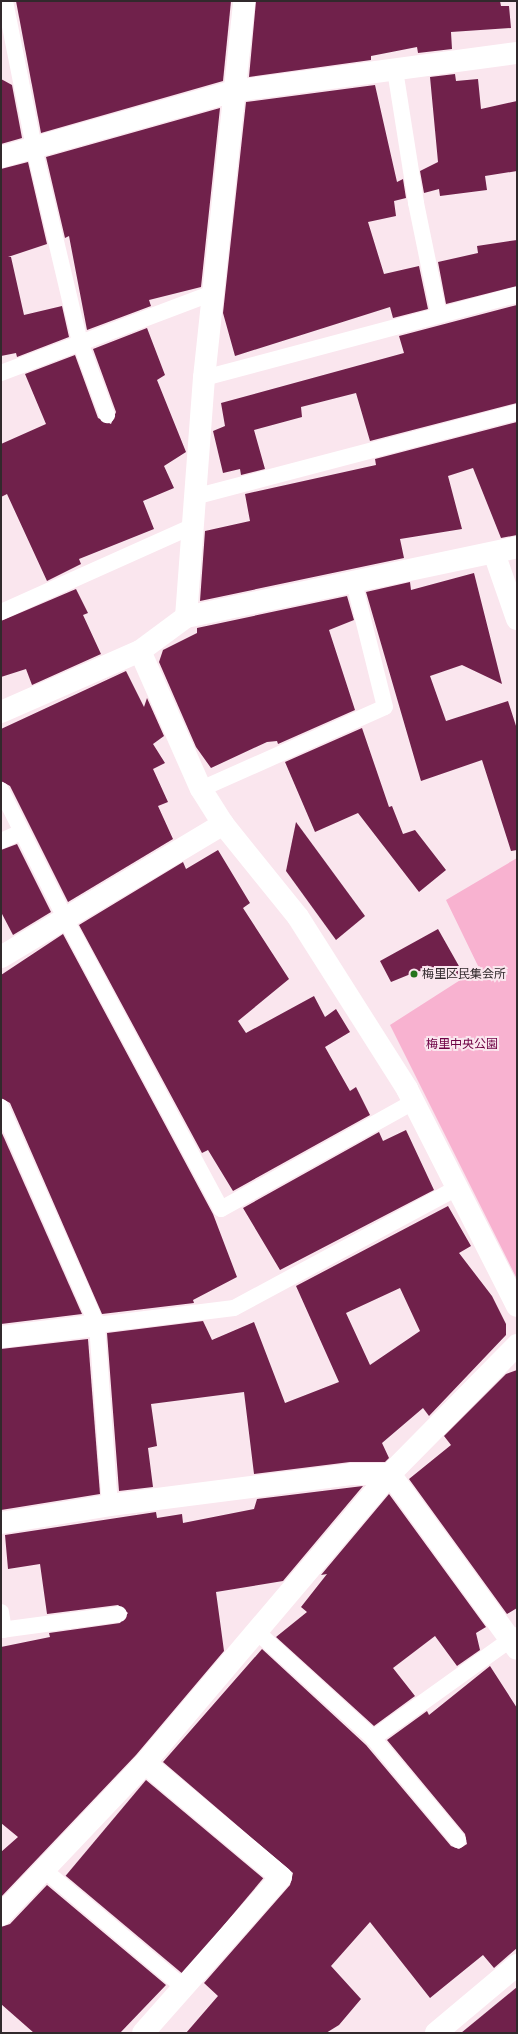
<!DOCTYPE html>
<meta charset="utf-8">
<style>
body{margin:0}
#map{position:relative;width:518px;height:2034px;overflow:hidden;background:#fae6ee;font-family:"Open Sans","Noto Sans JP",sans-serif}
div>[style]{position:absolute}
.green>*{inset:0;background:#f8b2d0}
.building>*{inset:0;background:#70214b;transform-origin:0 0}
.service>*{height:16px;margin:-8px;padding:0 8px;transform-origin:8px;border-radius:8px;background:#fff}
.minor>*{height:22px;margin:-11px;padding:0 11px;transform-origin:11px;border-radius:11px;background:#fff}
.dots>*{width:11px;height:11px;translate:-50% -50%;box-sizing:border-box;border:2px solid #fae6ee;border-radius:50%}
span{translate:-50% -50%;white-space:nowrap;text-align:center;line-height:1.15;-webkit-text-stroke:4px #fae6ee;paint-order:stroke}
.poi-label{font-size:12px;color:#31292c}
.left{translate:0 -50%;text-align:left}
.park-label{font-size:12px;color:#6e0044}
.frame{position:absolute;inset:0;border:2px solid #31292c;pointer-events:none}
</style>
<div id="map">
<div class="green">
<i style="clip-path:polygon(517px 858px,517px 1279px,390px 1025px,479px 968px,446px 900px)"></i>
</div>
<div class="building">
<i style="clip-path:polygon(16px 1px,231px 1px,223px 81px,41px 133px)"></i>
<i style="clip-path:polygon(256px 1px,500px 1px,501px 6px,509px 6px,511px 28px,451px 32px,452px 49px,418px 53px,417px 47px,371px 56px,371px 60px,249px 77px)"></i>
<i style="clip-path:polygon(455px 74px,456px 81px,478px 79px,481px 109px,517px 101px,517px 171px,485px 176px,487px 190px,440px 196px,439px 189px,424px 193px,420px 171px,438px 162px,430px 77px)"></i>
<i style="clip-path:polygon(1px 79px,12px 85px,22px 138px,1px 144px)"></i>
<i style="clip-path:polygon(375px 85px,397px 182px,403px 179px,406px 198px,394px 201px,396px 216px,368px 222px,384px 274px,419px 266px,428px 309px,393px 318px,390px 307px,235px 356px,223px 313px,246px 102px)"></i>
<i style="clip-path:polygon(220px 108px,201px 287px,149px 300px,151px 306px,87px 330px,69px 236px,65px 238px,46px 157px)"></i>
<i style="clip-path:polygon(28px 162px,47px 244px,8px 257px,11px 257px,24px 315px,62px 306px,69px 337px,17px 357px,16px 353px,1px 356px,1px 169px)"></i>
<i style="clip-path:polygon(517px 240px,517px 286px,446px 304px,438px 262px,478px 253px,477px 246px)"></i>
<i style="clip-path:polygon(517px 305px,517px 403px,370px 441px,356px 393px,301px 407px,302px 417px,254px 430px,265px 469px,241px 475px,240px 469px,223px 473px,213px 431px,225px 426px,221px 403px,404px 353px,399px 336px)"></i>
<i style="clip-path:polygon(147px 328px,165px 375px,157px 380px,186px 452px,164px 466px,174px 488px,143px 501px,154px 529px,79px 559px,81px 564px,47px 581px,7px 494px,1px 497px,1px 444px,46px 424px,25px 374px,75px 355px,98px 418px,111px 424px,116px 412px,93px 349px)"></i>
<i style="clip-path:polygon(517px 422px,517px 535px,501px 538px,473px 468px,448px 476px,462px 529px,400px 539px,404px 558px,200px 601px,205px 531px,250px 521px,245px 494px,376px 465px,375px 459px)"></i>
<i style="clip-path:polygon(474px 573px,502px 684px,462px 665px,430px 676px,446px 721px,508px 701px,517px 729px,517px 850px,511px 851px,482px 760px,421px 781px,366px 592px,410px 582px,411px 590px)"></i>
<i style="clip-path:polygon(76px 589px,88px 613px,83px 615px,101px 654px,32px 685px,26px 669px,1px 677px,1px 621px)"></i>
<i style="clip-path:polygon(347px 596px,354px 620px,329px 630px,355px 710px,278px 744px,277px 741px,267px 742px,211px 768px,196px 747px,159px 662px,163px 650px,197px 633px,197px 628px)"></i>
<i style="clip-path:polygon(126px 671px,144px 707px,147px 698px,164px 736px,153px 744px,165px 763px,153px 769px,168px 802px,158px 806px,173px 839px,68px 902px,10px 786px,1px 781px,1px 729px)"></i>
<i style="clip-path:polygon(362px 728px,389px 807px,392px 806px,403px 834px,415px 830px,446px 870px,419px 892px,358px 813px,315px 832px,285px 762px)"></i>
<i style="clip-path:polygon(296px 822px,365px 916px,336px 940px,286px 871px)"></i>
<i style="clip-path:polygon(17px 844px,51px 912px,13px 935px,1px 912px,1px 850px)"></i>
<i style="clip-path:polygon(218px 850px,250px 903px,243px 908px,289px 979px,238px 1021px,246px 1033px,314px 996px,325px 1017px,336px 1009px,350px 1032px,325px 1047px,350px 1091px,356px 1087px,370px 1115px,233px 1191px,208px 1150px,202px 1153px,79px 925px,183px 862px,186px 869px)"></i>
<i style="clip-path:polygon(438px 929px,464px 975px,418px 971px,391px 982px,380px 961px)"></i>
<i style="clip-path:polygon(63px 934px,213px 1214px,237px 1277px,193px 1300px,194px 1303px,102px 1314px,10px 1103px,1px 1098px,1px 975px)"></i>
<i style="clip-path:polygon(406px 1130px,434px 1190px,280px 1270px,243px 1208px,379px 1132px,383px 1141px)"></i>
<i style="clip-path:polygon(1px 1131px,82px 1314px,1px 1324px)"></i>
<i style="clip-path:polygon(evenodd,448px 1206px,471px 1246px,459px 1253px,492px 1296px,506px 1324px,506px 1335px,429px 1416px,423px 1408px,382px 1443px,389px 1458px,385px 1462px,350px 1462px,254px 1474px,244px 1392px,151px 1404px,157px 1446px,148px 1448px,153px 1487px,119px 1491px,107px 1333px,203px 1321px,212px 1340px,254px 1322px,285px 1403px,339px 1382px,296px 1286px,448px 1206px,400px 1288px,420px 1331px,370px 1365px,346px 1313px,400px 1288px)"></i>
<i style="clip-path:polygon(88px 1339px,100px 1494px,1px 1510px,1px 1349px)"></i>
<i style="clip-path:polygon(517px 1370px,517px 1608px,507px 1614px,409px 1479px,451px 1445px,444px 1436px,506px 1374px)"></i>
<i style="clip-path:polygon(363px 1486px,283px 1581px,216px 1592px,224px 1651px,136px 1755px,1px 1897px,1px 1852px,18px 1837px,1px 1823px,1px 1647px,50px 1637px,49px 1633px,120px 1623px,128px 1613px,118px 1605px,47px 1614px,40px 1564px,8px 1569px,5px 1535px,156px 1512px,157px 1518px,182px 1514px,183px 1523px,254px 1509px,257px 1499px)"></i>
<i style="clip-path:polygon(389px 1494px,486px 1627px,476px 1633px,480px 1650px,457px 1666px,435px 1636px,393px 1668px,415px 1696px,374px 1726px,276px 1637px,307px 1612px,301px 1607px,327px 1574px,321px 1575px)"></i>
<i style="clip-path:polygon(262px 1649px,366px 1745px,451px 1846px,459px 1849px,467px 1844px,465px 1834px,387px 1740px,427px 1711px,429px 1715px,490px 1666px,517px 1708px,517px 1948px,494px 1968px,483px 1955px,430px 1998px,370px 1922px,331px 1966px,361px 1999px,339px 2025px,326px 2033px,186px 2033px,218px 1996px,204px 1983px,290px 1885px,293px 1873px,163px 1762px)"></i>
<i style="left:146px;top:1780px;width:153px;height:125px;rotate:40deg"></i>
<i style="clip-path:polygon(47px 1885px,166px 1985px,120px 2033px,34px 2033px,1px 2004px,1px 1927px,10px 1924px)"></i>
<i style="clip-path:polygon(517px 1987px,517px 2033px,461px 2033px)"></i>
</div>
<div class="service">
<i style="left:5px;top:1px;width:150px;rotate:78.8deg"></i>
<i style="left:34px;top:148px;width:199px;rotate:76.7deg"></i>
<i style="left:80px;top:342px;width:78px;rotate:69.7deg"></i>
<i style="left:395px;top:70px;width:135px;rotate:81deg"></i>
<i style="left:416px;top:203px;width:114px;rotate:78.4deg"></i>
<i style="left:1px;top:373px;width:227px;rotate:-20.7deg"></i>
<i style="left:204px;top:378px;width:324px;rotate:-14.9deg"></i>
<i style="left:194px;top:497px;width:334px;rotate:-14.7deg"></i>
<i style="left:1px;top:612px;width:208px;rotate:-24.1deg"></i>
<i style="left:201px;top:789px;width:201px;rotate:-24deg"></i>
<i style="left:385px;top:707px;width:128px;rotate:-104deg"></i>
<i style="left:1px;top:790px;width:145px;rotate:63.4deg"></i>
<i style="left:66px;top:920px;width:328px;rotate:61.8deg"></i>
<i style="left:221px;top:1209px;width:220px;rotate:-29.1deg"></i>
<i style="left:1px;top:841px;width:22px;rotate:-24deg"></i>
<i style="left:1px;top:1107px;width:238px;rotate:66.2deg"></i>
<i style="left:97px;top:1325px;width:180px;rotate:85.9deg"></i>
<i style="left:97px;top:1325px;width:138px;rotate:-7.1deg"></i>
<i style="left:234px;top:1308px;width:255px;rotate:-28.3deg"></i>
<i style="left:1px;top:1612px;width:18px;rotate:81deg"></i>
<i style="left:1px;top:1630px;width:119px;rotate:-7.7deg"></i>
<i style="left:256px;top:1631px;width:159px;rotate:42.4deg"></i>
<i style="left:373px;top:1738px;width:133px;rotate:50.2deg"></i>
<i style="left:373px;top:1738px;width:177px;rotate:-35.6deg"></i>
<i style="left:43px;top:1869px;width:183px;rotate:40.1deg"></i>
</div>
<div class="minor">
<i style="left:1px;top:157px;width:243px;rotate:-15.8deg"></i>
<i style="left:235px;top:91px;width:285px;rotate:-7.7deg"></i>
<i style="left:494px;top:553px;width:70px;rotate:70.8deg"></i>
<i style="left:186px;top:617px;width:338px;rotate:-11.9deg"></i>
<i style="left:140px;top:651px;width:151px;rotate:66.2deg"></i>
<i style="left:201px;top:789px;width:41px;rotate:57.8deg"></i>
<i style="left:223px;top:824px;width:119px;rotate:51.1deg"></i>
<i style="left:298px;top:917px;width:204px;rotate:57.6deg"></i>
<i style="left:407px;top:1089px;width:243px;rotate:63.1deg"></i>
<i style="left:1px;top:712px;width:152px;rotate:-23.7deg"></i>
<i style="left:140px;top:651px;width:57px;rotate:-36.5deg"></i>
<i style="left:186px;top:617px;width:240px;rotate:-85.7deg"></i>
<i style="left:204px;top:378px;width:379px;rotate:-83.9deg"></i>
<i style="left:1px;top:957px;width:259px;rotate:-30.9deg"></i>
<i style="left:1px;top:1337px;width:97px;rotate:-7.1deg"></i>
<i style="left:1px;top:1523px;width:110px;rotate:-9.4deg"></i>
<i style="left:110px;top:1505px;width:243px;rotate:-7.3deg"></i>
<i style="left:351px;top:1474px;width:39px"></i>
<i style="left:390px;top:1474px;width:216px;rotate:54deg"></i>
<i style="left:1px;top:1915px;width:209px;rotate:-46.5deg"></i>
<i style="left:145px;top:1763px;width:379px;rotate:-49.7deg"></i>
<i style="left:390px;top:1474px;width:181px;rotate:-45.4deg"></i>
<i style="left:143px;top:2033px;width:208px;rotate:-48.5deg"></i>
<i style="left:281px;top:1877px;width:177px;rotate:-140deg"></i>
<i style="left:436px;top:2033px;width:106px;rotate:-40deg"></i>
</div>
<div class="dots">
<i style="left:414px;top:974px;background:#25741c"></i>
</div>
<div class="poi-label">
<span class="left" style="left:422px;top:974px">梅里区民集会所</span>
</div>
<div class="park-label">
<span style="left:462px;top:1044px">梅里中央公園</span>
</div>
<div class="frame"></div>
</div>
